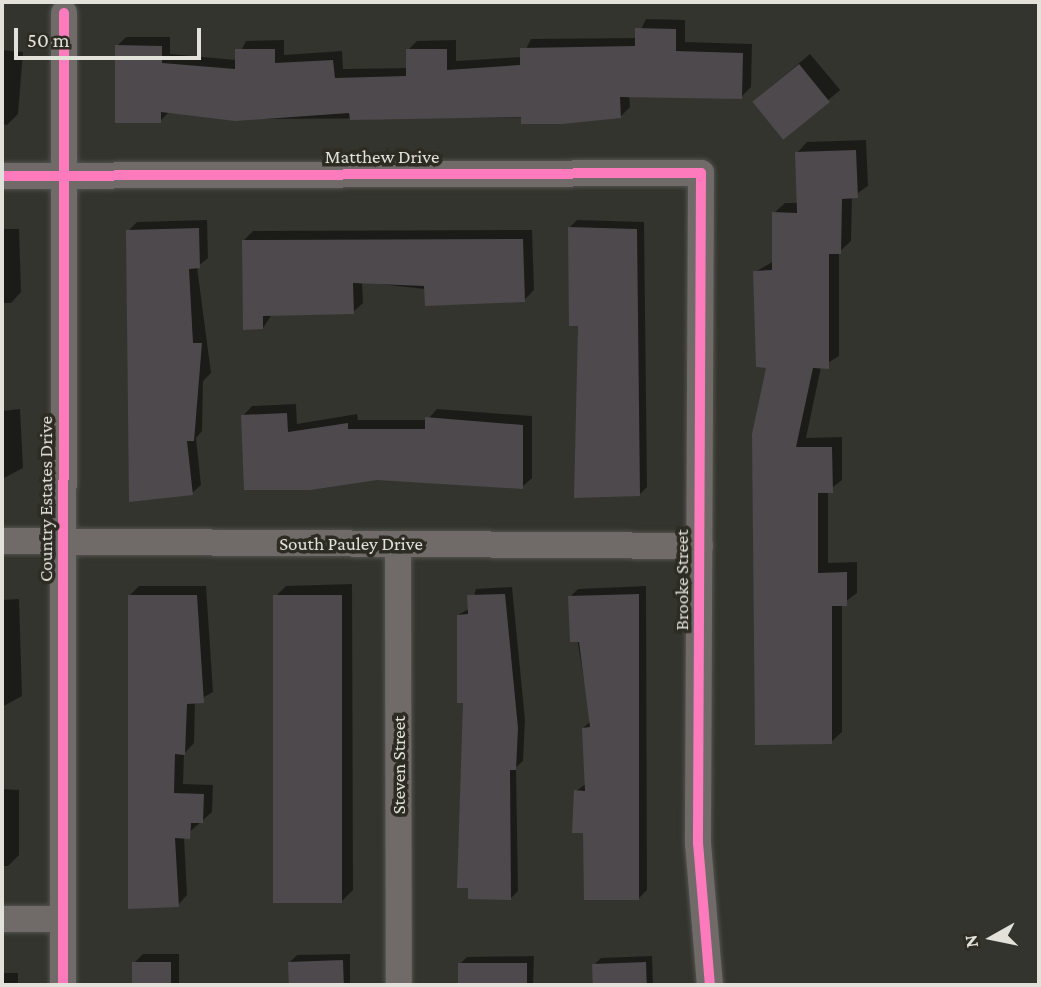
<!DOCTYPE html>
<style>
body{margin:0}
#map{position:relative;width:1041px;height:987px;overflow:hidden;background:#34342e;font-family:"Crimson Pro",serif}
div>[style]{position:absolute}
.shadow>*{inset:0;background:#0007;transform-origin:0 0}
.building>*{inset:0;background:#4e494d;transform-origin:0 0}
.roads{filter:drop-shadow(0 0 2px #52524e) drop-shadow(0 0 2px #52524e)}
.minor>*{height:26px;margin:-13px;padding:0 13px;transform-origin:13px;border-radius:13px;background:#706b68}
.cycleway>*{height:10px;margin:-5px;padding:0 5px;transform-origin:5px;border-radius:5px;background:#fd7abc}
span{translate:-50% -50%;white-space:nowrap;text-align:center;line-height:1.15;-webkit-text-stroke:7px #2d2c22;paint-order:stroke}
.street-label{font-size:19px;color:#e2e1da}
.frame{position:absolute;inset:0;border:4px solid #e2e1da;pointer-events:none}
.north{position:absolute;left:957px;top:903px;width:70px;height:70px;-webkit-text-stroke:5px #2d2c22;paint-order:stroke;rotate:261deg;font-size:19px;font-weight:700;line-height:28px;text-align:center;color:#e2e1da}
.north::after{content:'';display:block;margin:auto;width:24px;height:32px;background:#e2e1da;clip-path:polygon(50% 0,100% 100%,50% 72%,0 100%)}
.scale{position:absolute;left:14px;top:28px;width:187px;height:32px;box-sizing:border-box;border:4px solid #e2e1da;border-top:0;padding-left:9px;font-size:21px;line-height:24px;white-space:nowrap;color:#e2e1da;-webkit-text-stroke:5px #2d2c22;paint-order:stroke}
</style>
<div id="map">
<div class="shadow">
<i style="clip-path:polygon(646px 19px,685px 20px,685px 42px,752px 44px,751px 87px,741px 97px,629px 95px,630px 107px,620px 117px,235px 119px,170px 111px,160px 121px,117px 46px,126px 37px,170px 37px,170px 54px,236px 60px,246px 41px,284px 40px,284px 55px,342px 51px,343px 69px,408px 68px,408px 50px,417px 41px,456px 40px,456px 61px,522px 57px,531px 39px,637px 38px)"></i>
<i style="clip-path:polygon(2px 50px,23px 52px,18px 114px,7px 125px,2px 124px)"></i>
<i style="left:810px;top:54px;width:47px;height:74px;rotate:50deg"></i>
<i style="clip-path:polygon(866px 140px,868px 186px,852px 197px,851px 241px,839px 252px,839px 356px,821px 367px,806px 438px,842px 437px,842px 480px,828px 491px,828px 563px,857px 562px,857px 593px,842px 604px,842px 732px,831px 742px,755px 272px,774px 261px,774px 213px,785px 203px,799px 203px,797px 153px,807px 142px)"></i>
<i style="clip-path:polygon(207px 220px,208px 258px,197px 267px,211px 373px,203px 381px,202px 431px,196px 438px,201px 485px,192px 493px,128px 231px,137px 222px)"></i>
<i style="clip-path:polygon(577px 220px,644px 222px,647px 487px,639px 495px,580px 324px,569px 228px)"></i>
<i style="clip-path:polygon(2px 229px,19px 229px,21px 292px,11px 303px,2px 303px)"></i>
<i style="clip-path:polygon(532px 230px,534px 290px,524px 300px,362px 282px,363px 303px,353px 312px,272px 314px,263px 328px,243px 241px,253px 231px)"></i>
<i style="clip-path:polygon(296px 404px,297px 424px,357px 414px,358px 420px,427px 420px,437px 409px,532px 416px,532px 478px,522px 487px,376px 478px,243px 416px,252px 406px)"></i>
<i style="clip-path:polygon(20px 409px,23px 468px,2px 479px,2px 411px)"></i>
<i style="clip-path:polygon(352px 584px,353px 890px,342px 901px,275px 597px,286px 586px)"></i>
<i style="clip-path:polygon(139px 586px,206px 586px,213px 692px,195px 702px,194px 743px,184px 754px,183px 784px,213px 785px,212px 812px,184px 837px,187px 895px,178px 905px,129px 596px)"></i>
<i style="clip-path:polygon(646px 586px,647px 890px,639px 898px,585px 832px,576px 791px,587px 783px,583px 728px,591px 721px,570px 597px,578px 589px)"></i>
<i style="clip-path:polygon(512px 587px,525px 720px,523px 761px,516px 767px,518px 891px,511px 898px,465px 701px,458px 615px,470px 608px,476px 589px)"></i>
<i style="clip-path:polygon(19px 599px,22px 696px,2px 707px,2px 600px)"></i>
<i style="clip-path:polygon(2px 789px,19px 790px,19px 855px,8px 866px,2px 866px)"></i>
<i style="clip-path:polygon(143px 954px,179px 954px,179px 985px,133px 985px,134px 963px)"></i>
<i style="clip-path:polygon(350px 954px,350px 985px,290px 985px,290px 962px,297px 955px)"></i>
<i style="clip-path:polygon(534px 956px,533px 985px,459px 985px,460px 964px,467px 957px)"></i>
<i style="clip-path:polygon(652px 956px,653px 985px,596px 985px,594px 965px,601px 958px)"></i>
<i style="left:2px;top:973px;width:16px;height:12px"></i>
</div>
<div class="building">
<i style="clip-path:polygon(635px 28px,676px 29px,676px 51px,743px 53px,742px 99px,620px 97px,621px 118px,562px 124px,521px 124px,521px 117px,350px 120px,349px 113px,235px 121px,161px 112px,161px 123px,115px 123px,115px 45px,162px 46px,162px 63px,235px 69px,235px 49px,275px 49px,275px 63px,333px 60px,335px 78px,406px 76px,406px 49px,447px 49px,447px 70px,520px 65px,520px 48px,635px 46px)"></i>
<i style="left:799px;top:64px;width:49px;height:60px;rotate:51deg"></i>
<i style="clip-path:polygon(856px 150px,858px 198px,842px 199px,841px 254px,829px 254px,829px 369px,813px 368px,796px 447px,832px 447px,833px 493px,818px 493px,818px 573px,847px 572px,847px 606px,832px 606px,832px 744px,755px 745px,752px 434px,766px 368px,756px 367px,753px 271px,772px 270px,772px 212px,797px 213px,795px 152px)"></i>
<i style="clip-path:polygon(568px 227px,637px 229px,640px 496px,574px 498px,578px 326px,569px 326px)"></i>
<i style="clip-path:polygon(199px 228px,200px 268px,189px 269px,193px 343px,202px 343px,194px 441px,187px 441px,193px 495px,129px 502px,126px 230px)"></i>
<i style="clip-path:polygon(523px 239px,525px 302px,425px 306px,424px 286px,353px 283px,354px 314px,263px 316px,263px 329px,243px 330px,242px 240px)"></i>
<i style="clip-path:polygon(287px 413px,288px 432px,348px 423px,348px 429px,425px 429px,425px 417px,523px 425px,523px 489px,377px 480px,310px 490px,244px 490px,241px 415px)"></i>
<i style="clip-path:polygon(505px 594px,518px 728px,516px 770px,510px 770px,511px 900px,468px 899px,468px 888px,457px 888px,463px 703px,457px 703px,457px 615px,468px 614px,467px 595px)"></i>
<i style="clip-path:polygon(639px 594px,639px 900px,584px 900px,583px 833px,572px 833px,574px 790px,585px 791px,582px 728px,590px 727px,579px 642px,570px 642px,568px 596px)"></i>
<i style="clip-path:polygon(128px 595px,197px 595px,204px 703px,187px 704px,185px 755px,175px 754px,174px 793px,204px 794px,203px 823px,191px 823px,190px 839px,175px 838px,179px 907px,128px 909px)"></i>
<i style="left:342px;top:595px;width:308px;height:69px;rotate:90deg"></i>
<i style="left:343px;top:960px;width:25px;height:55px;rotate:88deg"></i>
<i style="left:171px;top:962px;width:23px;height:39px;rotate:90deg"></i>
<i style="left:646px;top:962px;width:23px;height:54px;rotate:88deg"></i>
<i style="left:458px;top:963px;width:69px;height:22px"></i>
</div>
<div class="roads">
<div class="minor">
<i style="left:2px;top:176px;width:699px;rotate:-0.25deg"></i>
<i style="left:701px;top:173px;width:670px;rotate:90.26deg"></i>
<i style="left:698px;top:843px;width:143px;rotate:85.2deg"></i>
<i style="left:2px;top:541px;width:698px;rotate:0.41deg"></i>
<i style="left:398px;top:545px;width:440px;rotate:89.9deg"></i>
<i style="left:2px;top:919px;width:61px"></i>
<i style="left:63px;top:985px;width:972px;rotate:-89.94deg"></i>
</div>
</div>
<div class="cycleway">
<i style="left:2px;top:176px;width:699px;rotate:-0.25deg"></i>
<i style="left:701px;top:173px;width:670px;rotate:90.26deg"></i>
<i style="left:698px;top:843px;width:143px;rotate:85.2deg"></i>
<i style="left:63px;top:985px;width:972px;rotate:-89.94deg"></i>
</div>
<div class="street-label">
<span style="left:382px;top:157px">Matthew Drive</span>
<span style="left:46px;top:499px;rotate:-90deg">Country Estates Drive</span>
<span style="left:351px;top:544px">South Pauley Drive</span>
<span style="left:682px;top:580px;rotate:-90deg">Brooke Street</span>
<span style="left:399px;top:765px;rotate:-90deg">Steven Street</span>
</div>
<div class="frame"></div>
<div class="north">N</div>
<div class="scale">50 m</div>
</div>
